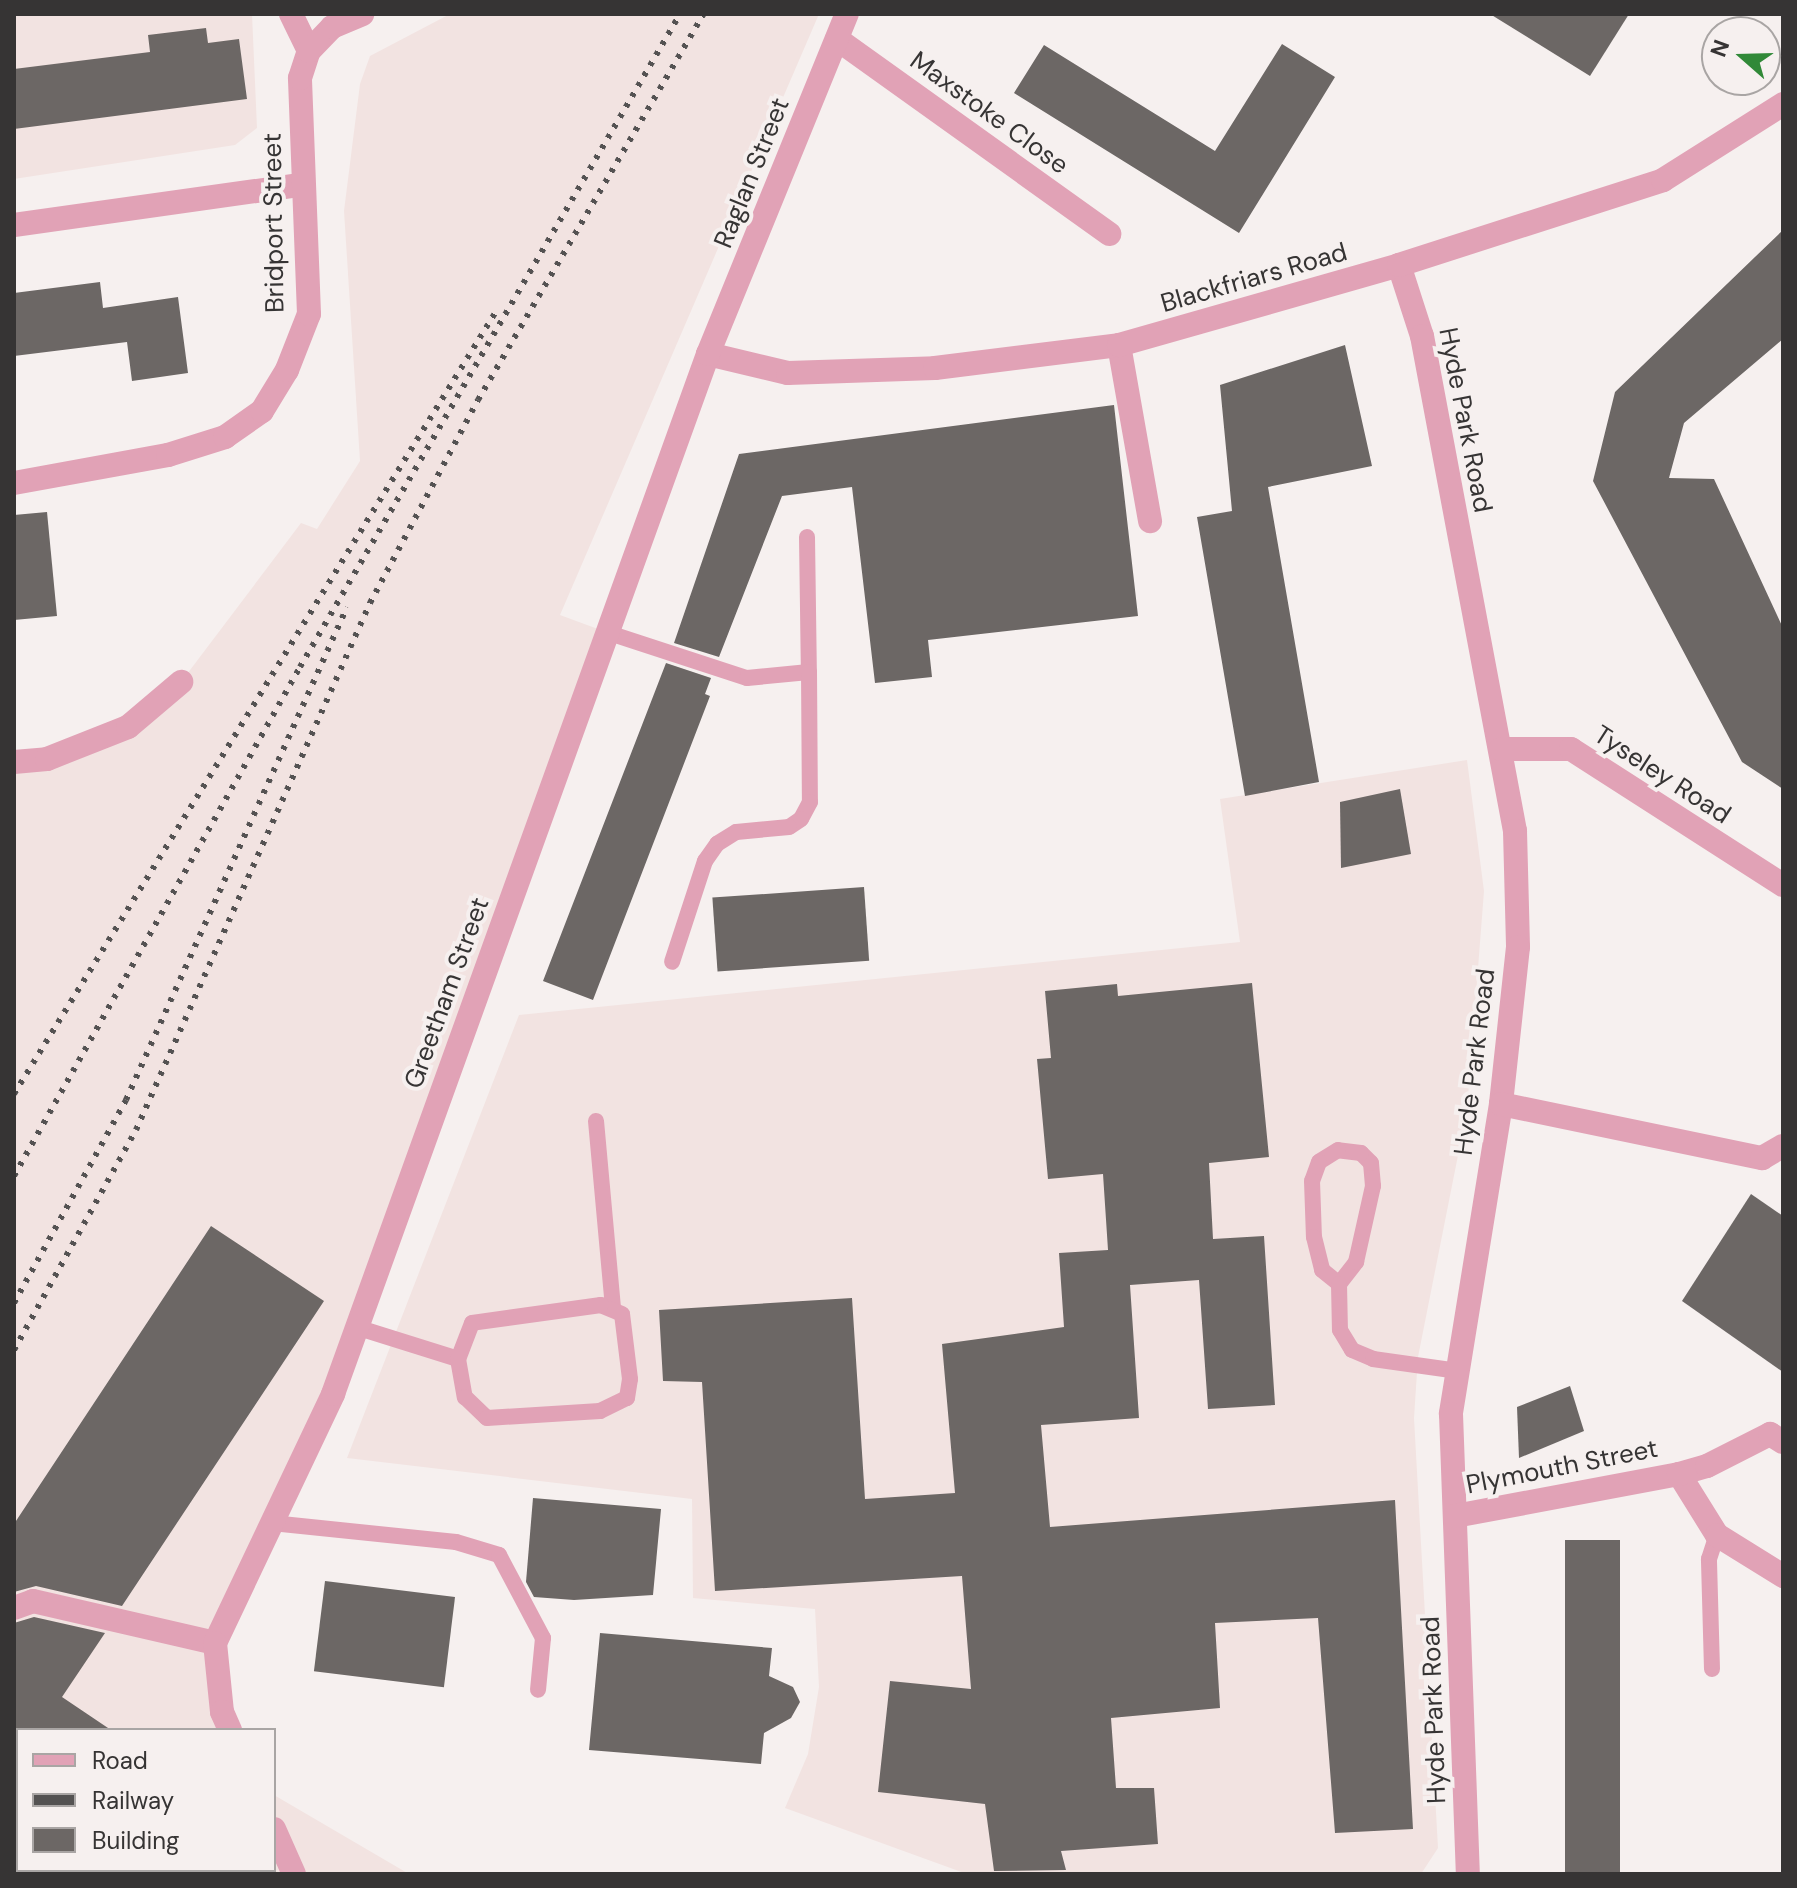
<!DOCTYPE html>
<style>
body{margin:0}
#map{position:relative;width:1797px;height:1888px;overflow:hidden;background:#f6f0ef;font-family:"DM Sans",sans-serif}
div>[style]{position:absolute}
.built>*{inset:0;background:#f2e3e1}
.building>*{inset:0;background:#6c6765;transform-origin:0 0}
.lane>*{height:16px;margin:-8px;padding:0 8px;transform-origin:8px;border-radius:8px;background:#e1a2b6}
.street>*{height:24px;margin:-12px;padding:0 12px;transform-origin:12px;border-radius:12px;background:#e1a2b6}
.rail>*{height:6px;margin-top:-3px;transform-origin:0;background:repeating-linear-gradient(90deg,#545252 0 4px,transparent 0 12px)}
span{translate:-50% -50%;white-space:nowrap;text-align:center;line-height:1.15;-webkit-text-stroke:8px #f6f0ef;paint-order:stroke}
.street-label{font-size:26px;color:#363434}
.frame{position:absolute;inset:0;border:16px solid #363434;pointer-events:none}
.legend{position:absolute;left:16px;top:1728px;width:260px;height:144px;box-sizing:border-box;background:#f6f0ef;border:2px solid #a9a5a4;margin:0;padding:10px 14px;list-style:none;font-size:24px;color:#363434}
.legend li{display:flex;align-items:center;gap:16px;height:40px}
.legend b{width:40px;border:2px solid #a9a5a4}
.north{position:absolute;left:1701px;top:16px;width:80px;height:80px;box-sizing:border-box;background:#f6f0ef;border:2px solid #a9a5a4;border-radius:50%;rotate:290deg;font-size:22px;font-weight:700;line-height:32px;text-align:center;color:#363434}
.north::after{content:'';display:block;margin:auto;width:28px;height:36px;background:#318938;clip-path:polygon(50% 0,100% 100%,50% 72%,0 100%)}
</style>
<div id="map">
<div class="built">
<i style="clip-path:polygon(14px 14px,252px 14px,257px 128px,235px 145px,14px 179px)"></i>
<i style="clip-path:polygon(450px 14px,819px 14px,560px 615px,606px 632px,356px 1327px,215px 1642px,230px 1730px,18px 1730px,18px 1870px,274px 1870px,274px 1795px,409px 1874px,14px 1874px,14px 763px,47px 759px,181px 682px,301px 523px,317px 529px,360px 461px,344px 211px,360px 84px,370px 56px)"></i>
<i style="clip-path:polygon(1467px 760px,1484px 891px,1467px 1110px,1418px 1357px,1414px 1418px,1438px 1848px,1421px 1874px,967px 1874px,785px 1808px,808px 1754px,819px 1687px,815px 1609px,693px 1598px,692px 1499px,347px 1458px,519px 1015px,1240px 942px,1220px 799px)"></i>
</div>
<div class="building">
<i style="clip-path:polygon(1490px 14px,1629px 14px,1590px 76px)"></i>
<i style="clip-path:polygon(206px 28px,208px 43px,239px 39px,247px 99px,14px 129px,14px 69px,150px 52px,148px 35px)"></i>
<i style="clip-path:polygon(1282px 44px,1335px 77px,1239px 233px,1014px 93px,1044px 45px,1215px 151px)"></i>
<i style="clip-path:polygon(1783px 230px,1783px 339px,1684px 423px,1669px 478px,1714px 479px,1783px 628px,1783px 789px,1742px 762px,1593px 481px,1615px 392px)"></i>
<i style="clip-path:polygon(100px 282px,103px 308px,178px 297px,188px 373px,132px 381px,127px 342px,14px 356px,14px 293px)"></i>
<i style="clip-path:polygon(1345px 345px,1372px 466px,1268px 487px,1319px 782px,1245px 796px,1197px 517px,1232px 511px,1220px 385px)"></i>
<i style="clip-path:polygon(1114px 405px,1138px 616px,928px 640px,932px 677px,875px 683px,852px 487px,782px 496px,719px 657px,674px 643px,739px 454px)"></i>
<i style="clip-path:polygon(47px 512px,57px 616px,14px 620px,14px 515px)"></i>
<i style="clip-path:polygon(666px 663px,711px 678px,705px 694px,710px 696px,593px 1000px,543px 981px)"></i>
<i style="clip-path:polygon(1400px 789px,1411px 854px,1341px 868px,1340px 802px)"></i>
<i style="left:864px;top:887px;width:74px;height:152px;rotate:86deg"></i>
<i style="clip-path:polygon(1252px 983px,1269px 1157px,1209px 1163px,1213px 1239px,1264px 1236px,1275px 1405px,1208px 1409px,1199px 1280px,1130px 1285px,1139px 1418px,1041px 1425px,1050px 1527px,1395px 1500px,1413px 1829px,1335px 1833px,1318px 1618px,1215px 1623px,1220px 1708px,1111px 1718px,1116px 1788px,1154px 1788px,1158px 1844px,1061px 1851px,1066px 1870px,994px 1871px,985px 1804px,878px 1792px,890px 1681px,971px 1689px,962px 1576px,715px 1591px,702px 1382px,663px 1381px,659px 1310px,852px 1298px,865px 1499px,955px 1493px,942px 1344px,1064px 1327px,1059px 1253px,1108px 1250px,1103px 1174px,1048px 1179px,1037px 1059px,1051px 1058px,1045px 991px,1117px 984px,1118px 996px)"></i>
<i style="clip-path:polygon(1751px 1194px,1783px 1216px,1783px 1372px,1682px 1301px)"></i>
<i style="clip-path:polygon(211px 1226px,324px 1301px,122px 1606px,36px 1586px,14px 1592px,14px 1524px)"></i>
<i style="clip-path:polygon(1570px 1386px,1584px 1431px,1519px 1458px,1517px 1407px)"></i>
<i style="clip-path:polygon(533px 1498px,661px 1509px,653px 1595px,574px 1600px,534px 1597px,526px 1582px)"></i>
<i style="left:1620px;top:1540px;width:334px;height:55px;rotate:90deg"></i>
<i style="left:325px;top:1581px;width:131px;height:91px;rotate:7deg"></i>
<i style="clip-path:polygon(34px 1617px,105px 1633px,62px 1697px,111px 1730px,14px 1730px,14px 1623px)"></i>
<i style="clip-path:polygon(600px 1633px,772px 1648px,769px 1676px,793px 1687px,800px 1702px,791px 1718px,764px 1733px,761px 1764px,589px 1750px)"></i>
</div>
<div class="lane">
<i style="left:807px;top:537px;width:135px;rotate:89.2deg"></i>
<i style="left:606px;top:632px;width:148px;rotate:18.1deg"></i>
<i style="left:747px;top:678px;width:62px;rotate:-5.5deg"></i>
<i style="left:809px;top:672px;width:130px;rotate:89.6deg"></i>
<i style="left:810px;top:802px;width:19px;rotate:118deg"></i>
<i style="left:801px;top:819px;width:14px;rotate:146deg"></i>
<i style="left:789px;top:827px;width:53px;rotate:174.6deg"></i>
<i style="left:736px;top:832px;width:22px;rotate:148deg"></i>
<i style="left:717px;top:844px;width:21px;rotate:125deg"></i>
<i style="left:705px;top:861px;width:106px;rotate:108.1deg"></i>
<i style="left:596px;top:1121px;width:188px;rotate:84.8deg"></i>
<i style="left:1339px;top:1284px;width:28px;rotate:-52deg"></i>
<i style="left:1356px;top:1262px;width:78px;rotate:-77.4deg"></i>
<i style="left:1373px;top:1186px;width:23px;rotate:-95deg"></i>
<i style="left:1371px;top:1163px;width:14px;rotate:-135deg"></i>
<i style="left:1361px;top:1153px;width:23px;rotate:-173deg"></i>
<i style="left:1338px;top:1150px;width:22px;rotate:148deg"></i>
<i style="left:1319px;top:1162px;width:20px;rotate:110deg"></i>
<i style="left:1312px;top:1181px;width:56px;rotate:88deg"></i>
<i style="left:1314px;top:1237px;width:34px;rotate:76deg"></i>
<i style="left:1322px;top:1270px;width:22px;rotate:39deg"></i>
<i style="left:1339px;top:1284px;width:46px;rotate:88.8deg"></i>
<i style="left:1340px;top:1330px;width:23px;rotate:59deg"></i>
<i style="left:1352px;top:1350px;width:23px;rotate:23deg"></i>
<i style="left:1373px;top:1359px;width:86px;rotate:8deg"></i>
<i style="left:356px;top:1327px;width:107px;rotate:17.4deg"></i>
<i style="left:458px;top:1359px;width:39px;rotate:80deg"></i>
<i style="left:465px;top:1397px;width:30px;rotate:44deg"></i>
<i style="left:487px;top:1418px;width:113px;rotate:-3.5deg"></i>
<i style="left:600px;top:1411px;width:30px;rotate:-26deg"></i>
<i style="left:627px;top:1398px;width:19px;rotate:-81deg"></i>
<i style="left:630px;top:1379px;width:65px;rotate:-97deg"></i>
<i style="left:622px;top:1314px;width:23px;rotate:-157deg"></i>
<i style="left:601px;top:1305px;width:130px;rotate:172.1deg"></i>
<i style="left:472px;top:1323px;width:39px;rotate:111deg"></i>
<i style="left:272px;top:1523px;width:185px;rotate:5.9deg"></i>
<i style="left:456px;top:1542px;width:45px;rotate:16.8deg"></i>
<i style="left:499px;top:1555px;width:94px;rotate:62.1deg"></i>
<i style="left:543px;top:1638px;width:52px;rotate:95.5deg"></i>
<i style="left:1712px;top:1669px;width:110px;rotate:-91.6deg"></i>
<i style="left:1709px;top:1559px;width:25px;rotate:-72deg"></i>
<i style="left:14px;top:1854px;width:5px;rotate:37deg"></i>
<i style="left:33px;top:1870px;width:6px;rotate:39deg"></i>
</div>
<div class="street">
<i style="left:291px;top:14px;width:41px;rotate:64.1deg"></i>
<i style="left:837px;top:39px;width:335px;rotate:35.6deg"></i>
<i style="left:14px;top:225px;width:289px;rotate:-8deg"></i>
<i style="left:1399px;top:265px;width:75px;rotate:72.1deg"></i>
<i style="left:1422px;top:336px;width:504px;rotate:79.36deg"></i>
<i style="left:1515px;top:831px;width:116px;rotate:88.5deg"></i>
<i style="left:1518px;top:947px;width:158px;rotate:96.2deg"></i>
<i style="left:1501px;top:1104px;width:314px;rotate:99.2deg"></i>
<i style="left:1451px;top:1414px;width:460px;rotate:87.9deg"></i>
<i style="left:1119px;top:345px;width:179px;rotate:80deg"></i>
<i style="left:708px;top:354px;width:82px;rotate:13.4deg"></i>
<i style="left:788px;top:373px;width:147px;rotate:-1.9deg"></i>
<i style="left:935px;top:368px;width:185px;rotate:-7.1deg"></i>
<i style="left:1119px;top:345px;width:291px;rotate:-15.9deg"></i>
<i style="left:1399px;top:265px;width:277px;rotate:-17.8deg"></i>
<i style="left:1663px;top:180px;width:142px;rotate:-32.3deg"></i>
<i style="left:14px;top:483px;width:157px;rotate:-10.3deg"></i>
<i style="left:168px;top:455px;width:60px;rotate:-17.5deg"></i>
<i style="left:225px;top:437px;width:45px;rotate:-35.1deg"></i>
<i style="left:262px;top:411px;width:48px;rotate:-58.6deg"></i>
<i style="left:287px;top:370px;width:60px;rotate:-68.6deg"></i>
<i style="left:309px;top:314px;width:236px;rotate:-92.2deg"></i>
<i style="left:300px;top:78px;width:28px;rotate:-72deg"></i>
<i style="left:309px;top:51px;width:33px;rotate:-46deg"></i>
<i style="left:332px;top:27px;width:33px;rotate:-23deg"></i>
<i style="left:1501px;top:749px;width:70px"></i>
<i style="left:1571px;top:749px;width:252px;rotate:32.7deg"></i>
<i style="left:14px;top:762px;width:33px;rotate:-5deg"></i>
<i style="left:47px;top:759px;width:87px;rotate:-21.6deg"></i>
<i style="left:128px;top:727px;width:70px;rotate:-40.3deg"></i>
<i style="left:1501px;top:1104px;width:267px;rotate:11.7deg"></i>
<i style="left:1762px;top:1158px;width:24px;rotate:-30deg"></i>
<i style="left:1679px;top:1474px;width:72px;rotate:58.1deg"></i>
<i style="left:1717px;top:1535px;width:78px;rotate:31.8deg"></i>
<i style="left:1455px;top:1516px;width:228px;rotate:-10.6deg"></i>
<i style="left:1679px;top:1474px;width:29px;rotate:-16deg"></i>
<i style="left:1707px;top:1466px;width:71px;rotate:-26.9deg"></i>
<i style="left:1770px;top:1434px;width:15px;rotate:32deg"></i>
<i style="left:14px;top:1608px;width:20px;rotate:-20deg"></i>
<i style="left:33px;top:1601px;width:187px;rotate:13deg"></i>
<i style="left:215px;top:1643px;width:276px;rotate:-64.6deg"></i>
<i style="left:333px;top:1394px;width:1106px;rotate:-70.17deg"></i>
<i style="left:708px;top:354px;width:367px;rotate:-67.8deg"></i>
<i style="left:215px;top:1643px;width:69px;rotate:84.2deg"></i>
<i style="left:222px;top:1712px;width:20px;rotate:66deg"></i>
<i style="left:274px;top:1829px;width:49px;rotate:66deg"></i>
</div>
<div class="rail">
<i style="left:14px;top:1094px;width:917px;rotate:-58.37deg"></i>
<i style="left:14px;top:1176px;width:584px;rotate:-60.67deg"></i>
<i style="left:300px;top:667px;width:756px;rotate:-59.8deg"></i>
<i style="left:14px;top:1303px;width:232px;rotate:-61.1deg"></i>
<i style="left:126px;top:1100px;width:540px;rotate:-65.85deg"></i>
<i style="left:14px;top:1350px;width:252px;rotate:-61deg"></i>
<i style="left:136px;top:1130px;width:577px;rotate:-66.06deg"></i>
<i style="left:370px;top:603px;width:230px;rotate:-62deg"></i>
<i style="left:478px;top:400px;width:447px;rotate:-59.7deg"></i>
</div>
<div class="street-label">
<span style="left:989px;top:113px;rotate:36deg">Maxstoke Close</span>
<span style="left:752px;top:173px;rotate:-68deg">Raglan Street</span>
<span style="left:274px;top:223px;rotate:-91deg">Bridport Street</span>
<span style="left:1254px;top:278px;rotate:-16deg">Blackfriars Road</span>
<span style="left:1465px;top:420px;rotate:79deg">Hyde Park Road</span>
<span style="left:1662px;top:775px;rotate:33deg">Tyseley Road</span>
<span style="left:447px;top:993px;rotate:-70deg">Greetham Street</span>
<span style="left:1475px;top:1062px;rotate:-83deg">Hyde Park Road</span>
<span style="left:1562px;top:1467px;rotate:-11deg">Plymouth Street</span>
<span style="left:1434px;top:1710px;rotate:-92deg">Hyde Park Road</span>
</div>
<div class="frame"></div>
<ul class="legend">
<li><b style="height:10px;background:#e1a2b6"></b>Road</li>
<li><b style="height:10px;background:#545252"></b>Railway</li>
<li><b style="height:22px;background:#6c6765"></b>Building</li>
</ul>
<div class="north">N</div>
</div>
